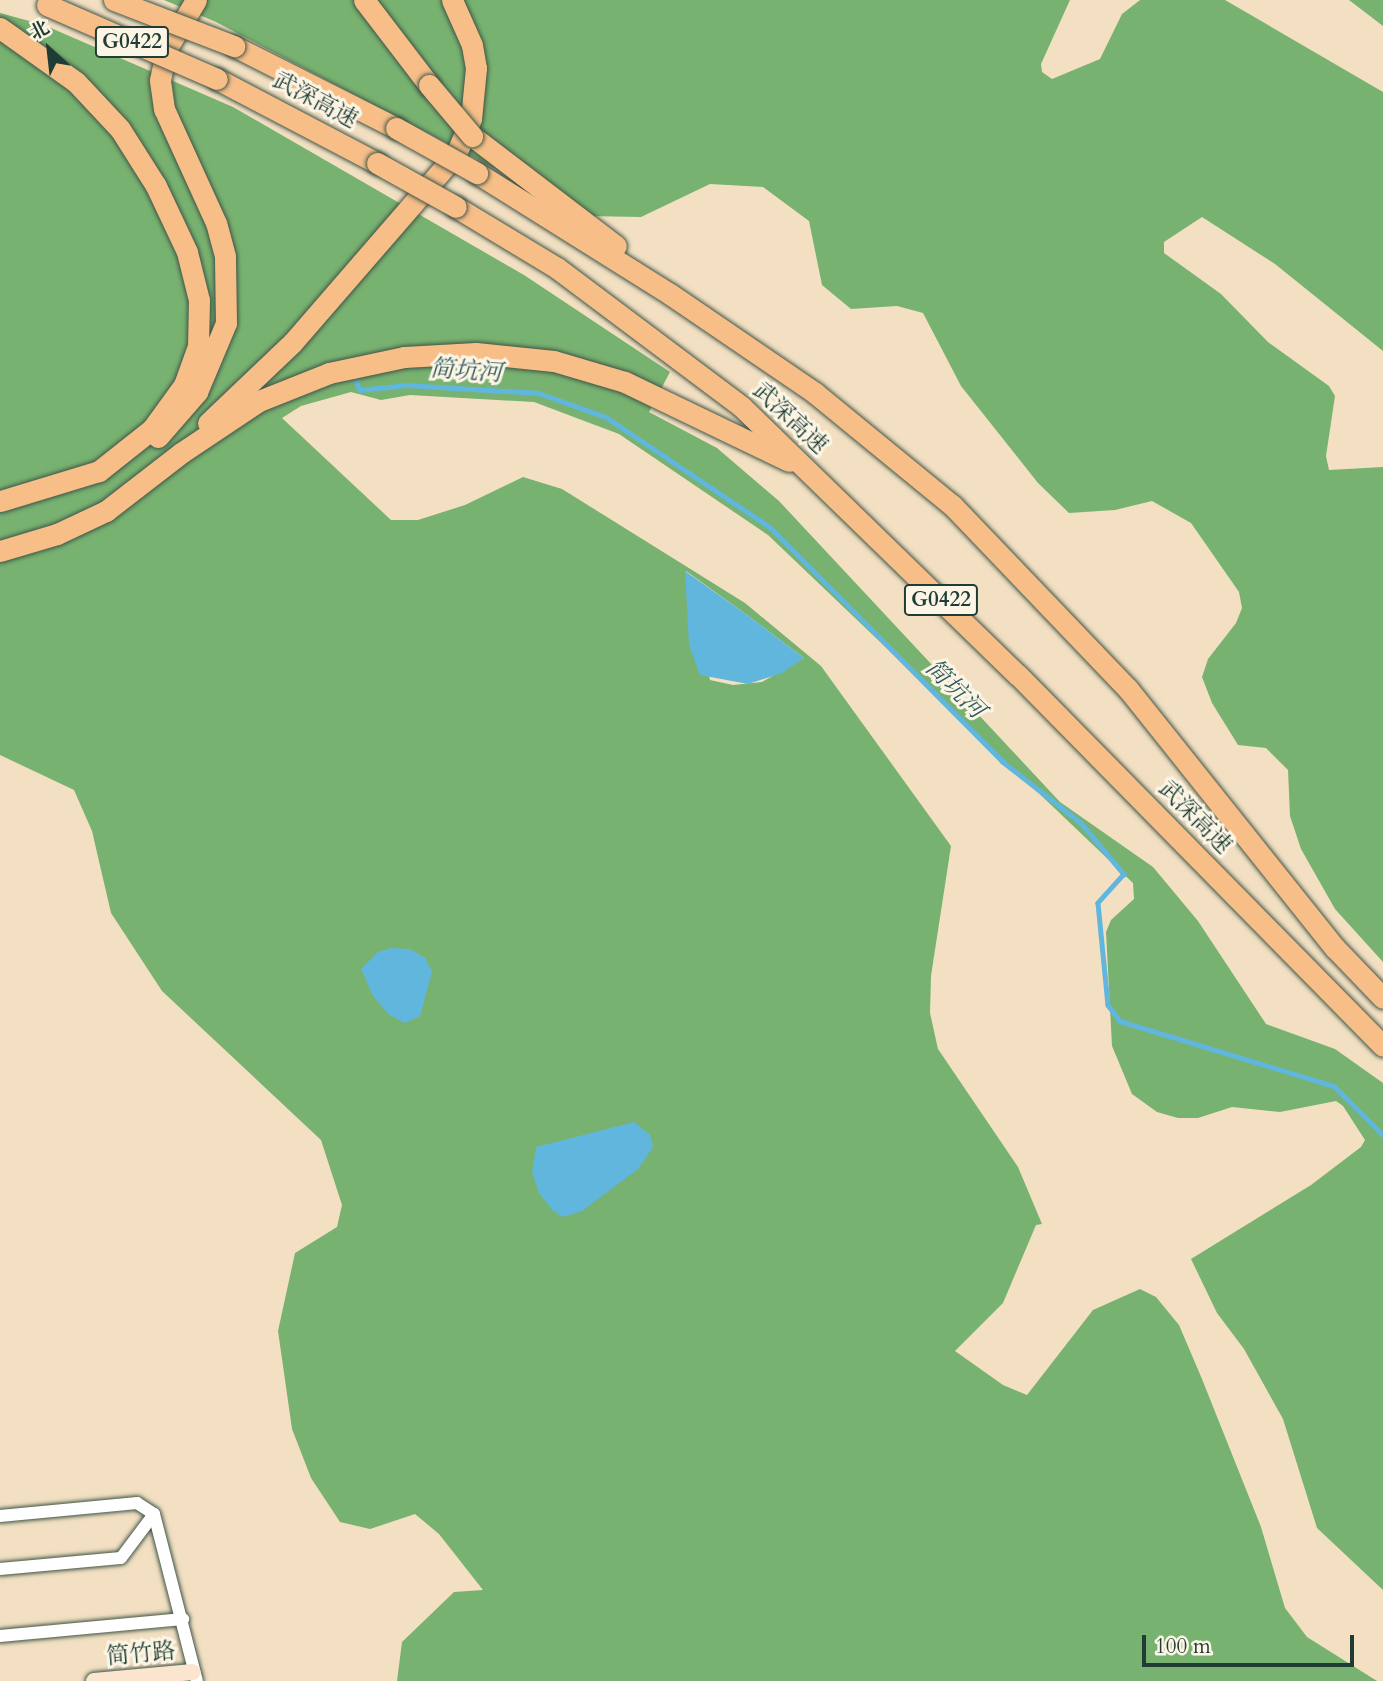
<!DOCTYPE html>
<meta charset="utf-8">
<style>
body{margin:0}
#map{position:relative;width:1383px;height:1681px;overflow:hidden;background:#f3e0c2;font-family:Cardo,"Noto Serif SC",serif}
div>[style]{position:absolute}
.forest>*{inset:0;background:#78b270}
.water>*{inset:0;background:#60b6dd}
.stream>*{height:4.5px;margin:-2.25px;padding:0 2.25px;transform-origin:2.25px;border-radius:2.25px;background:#60b6dd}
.roads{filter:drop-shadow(0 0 2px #3f5549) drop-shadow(0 0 2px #3f5549)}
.street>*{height:12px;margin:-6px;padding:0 6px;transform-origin:6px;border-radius:6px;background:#fff}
.secondary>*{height:16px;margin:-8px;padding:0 8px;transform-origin:8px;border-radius:8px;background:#fce5cf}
.highway>*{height:21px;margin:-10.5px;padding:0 10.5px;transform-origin:10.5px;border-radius:10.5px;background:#f7be87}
.bridges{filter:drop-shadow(0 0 2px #3f5549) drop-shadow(0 0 2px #3f5549)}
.highway-bridge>*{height:21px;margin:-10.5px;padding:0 10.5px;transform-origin:10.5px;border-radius:10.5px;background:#f7be87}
span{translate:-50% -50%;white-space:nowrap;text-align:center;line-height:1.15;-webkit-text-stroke:6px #fcf5e5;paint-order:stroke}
.shield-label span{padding:2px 5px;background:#fcf5e5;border:2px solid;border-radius:5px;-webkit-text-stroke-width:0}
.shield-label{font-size:21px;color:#1f3d34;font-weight:700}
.street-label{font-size:23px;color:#1f3d34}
.water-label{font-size:24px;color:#2f5b5e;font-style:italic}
.north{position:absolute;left:14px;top:14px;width:70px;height:70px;-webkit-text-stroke:5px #fcf5e5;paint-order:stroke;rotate:333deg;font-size:19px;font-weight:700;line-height:28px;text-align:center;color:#1f3d34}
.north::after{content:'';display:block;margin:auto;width:24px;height:32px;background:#1f3d34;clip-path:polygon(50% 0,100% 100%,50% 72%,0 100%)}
.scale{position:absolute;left:1142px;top:1635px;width:212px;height:32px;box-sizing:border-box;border:4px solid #1f3d34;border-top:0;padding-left:9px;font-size:21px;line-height:24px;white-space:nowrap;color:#1f3d34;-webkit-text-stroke:5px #fcf5e5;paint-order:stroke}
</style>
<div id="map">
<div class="forest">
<i style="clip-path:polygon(164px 0,1070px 0,1041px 64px,1042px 72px,1052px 79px,1100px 59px,1122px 14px,1140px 0,1225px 0,1383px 92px,1383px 351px,1275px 264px,1202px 217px,1164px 242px,1164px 253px,1221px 294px,1268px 342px,1329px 386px,1335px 396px,1326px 456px,1329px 470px,1383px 467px,1383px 962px,1335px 909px,1301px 849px,1290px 816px,1288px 770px,1266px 748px,1238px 745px,1212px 703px,1202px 677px,1208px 659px,1236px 623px,1242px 608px,1239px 592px,1191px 523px,1152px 501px,1115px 510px,1069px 513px,1038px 483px,961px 386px,923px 313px,897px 306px,851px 309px,822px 285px,809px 221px,763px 187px,710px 184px,641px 217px,585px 216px,216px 22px)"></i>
<i style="clip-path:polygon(1349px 0,1383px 0,1383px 26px)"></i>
<i style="clip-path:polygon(evenodd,0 13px,44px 25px,233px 107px,524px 275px,670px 372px,649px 412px,717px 448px,779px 501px,1060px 802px,1153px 867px,1198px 921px,1266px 1024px,1335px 1049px,1383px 1083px,1383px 1590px,1317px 1528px,1283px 1419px,1244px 1349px,1217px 1313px,1191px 1259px,1311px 1185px,1361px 1147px,1365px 1140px,1343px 1106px,1336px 1101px,1280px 1112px,1232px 1107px,1198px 1118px,1178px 1118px,1157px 1112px,1132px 1094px,1112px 1046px,1106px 932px,1111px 920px,1134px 899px,1133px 883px,768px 535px,619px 434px,534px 402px,410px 395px,381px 400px,351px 392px,301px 406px,282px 418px,391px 520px,418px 520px,465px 505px,523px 477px,562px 489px,745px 603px,821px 666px,951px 846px,931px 976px,930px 1013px,938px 1049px,1018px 1167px,1042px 1224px,1036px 1225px,1003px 1303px,955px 1351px,1003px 1385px,1027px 1395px,1093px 1310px,1140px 1289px,1156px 1297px,1179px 1325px,1202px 1379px,1261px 1527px,1285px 1608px,1307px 1637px,1377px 1681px,397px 1681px,402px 1642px,454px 1592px,483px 1590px,439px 1534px,415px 1514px,370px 1529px,340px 1522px,311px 1478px,292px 1429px,278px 1331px,295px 1253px,337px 1227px,342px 1205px,321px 1140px,162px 991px,111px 913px,92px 831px,74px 790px,0 755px,0 13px,686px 571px,747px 615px,804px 658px,762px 682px,733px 685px,710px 680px,686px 571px)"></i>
</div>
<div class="water">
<i style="clip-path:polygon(685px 571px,747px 615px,804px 658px,782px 673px,748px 684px,700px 675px,689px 645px)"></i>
<i style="clip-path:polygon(391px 948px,410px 949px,425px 958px,432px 972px,420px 1016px,405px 1023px,389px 1015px,373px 996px,361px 969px,378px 952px)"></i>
<i style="clip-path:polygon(634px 1122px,650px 1135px,653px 1147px,638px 1169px,582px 1211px,563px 1217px,553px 1211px,539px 1193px,532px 1172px,536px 1147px)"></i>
</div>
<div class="stream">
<i style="left:355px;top:378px;width:13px;rotate:67deg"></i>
<i style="left:360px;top:390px;width:46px;rotate:-6.2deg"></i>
<i style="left:406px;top:385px;width:133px;rotate:3.4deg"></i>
<i style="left:539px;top:393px;width:71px;rotate:19.7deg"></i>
<i style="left:606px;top:417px;width:197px;rotate:33.9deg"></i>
<i style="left:770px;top:527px;width:330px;rotate:45.2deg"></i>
<i style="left:1002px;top:761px;width:100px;rotate:38.1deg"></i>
<i style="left:1081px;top:823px;width:67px;rotate:49.9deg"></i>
<i style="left:1124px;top:874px;width:39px;rotate:132deg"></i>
<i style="left:1098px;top:903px;width:102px;rotate:84.4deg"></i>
<i style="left:1108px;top:1005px;width:20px;rotate:53deg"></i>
<i style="left:1120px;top:1021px;width:224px;rotate:16.9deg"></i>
<i style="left:1334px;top:1086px;width:69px;rotate:45deg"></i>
</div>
<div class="roads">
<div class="street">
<i style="left:0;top:1516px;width:138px;rotate:-5.4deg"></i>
<i style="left:137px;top:1503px;width:20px;rotate:33deg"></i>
<i style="left:154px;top:1514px;width:172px;rotate:75.6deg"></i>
<i style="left:0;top:1569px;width:121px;rotate:-5.2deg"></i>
<i style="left:121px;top:1558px;width:55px;rotate:-53.1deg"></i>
<i style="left:0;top:1636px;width:184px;rotate:-5.3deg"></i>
</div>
<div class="secondary">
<i style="left:94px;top:1681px;width:99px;rotate:-5.2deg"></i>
</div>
<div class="highway">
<i style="left:364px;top:0;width:107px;rotate:52.6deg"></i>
<i style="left:0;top:28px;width:93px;rotate:35.4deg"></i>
<i style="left:76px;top:82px;width:64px;rotate:46.9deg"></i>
<i style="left:120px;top:129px;width:67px;rotate:57.7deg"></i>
<i style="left:156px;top:186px;width:73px;rotate:64.8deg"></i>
<i style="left:187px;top:252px;width:49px;rotate:76deg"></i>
<i style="left:199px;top:300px;width:46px;rotate:91.2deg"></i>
<i style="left:198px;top:346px;width:41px;rotate:109.7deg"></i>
<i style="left:184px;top:385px;width:54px;rotate:126deg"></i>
<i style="left:152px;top:429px;width:68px;rotate:141.6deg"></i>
<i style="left:99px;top:471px;width:103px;rotate:163.1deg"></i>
<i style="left:234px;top:46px;width:182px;rotate:26.8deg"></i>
<i style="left:217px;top:79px;width:181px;rotate:27.7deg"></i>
<i style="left:472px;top:136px;width:181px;rotate:37.4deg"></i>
<i style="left:477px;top:173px;width:228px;rotate:32.1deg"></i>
<i style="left:670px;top:294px;width:176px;rotate:34.3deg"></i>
<i style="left:815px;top:393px;width:177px;rotate:39.3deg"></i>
<i style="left:952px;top:505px;width:255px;rotate:46.3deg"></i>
<i style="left:1128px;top:689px;width:332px;rotate:51.4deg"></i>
<i style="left:1335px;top:948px;width:69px;rotate:46.2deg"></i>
<i style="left:456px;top:207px;width:118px;rotate:31.1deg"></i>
<i style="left:557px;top:268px;width:231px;rotate:36.9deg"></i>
<i style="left:742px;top:407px;width:385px;rotate:44.2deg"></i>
<i style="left:1018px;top:675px;width:520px;rotate:45.47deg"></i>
<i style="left:208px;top:423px;width:117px;rotate:-43.6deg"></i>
<i style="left:293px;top:342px;width:249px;rotate:-49.1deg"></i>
<i style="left:456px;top:154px;width:38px;rotate:-67deg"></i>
<i style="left:471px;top:119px;width:51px;rotate:-84.4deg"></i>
<i style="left:476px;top:68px;width:23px;rotate:-100deg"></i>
<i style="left:472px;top:45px;width:49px;rotate:-114deg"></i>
<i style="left:158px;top:437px;width:60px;rotate:-49.1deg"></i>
<i style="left:197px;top:392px;width:75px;rotate:-67.2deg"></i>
<i style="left:226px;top:323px;width:67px;rotate:-90.9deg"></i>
<i style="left:225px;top:256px;width:34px;rotate:-105deg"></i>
<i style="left:216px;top:223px;width:125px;rotate:-114.5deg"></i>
<i style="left:164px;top:109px;width:29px;rotate:-98deg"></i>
<i style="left:160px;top:80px;width:33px;rotate:-78deg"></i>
<i style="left:167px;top:48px;width:56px;rotate:-58.9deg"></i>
<i style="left:0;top:551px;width:59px;rotate:-16.6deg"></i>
<i style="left:57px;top:534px;width:54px;rotate:-25.1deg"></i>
<i style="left:106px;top:511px;width:95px;rotate:-37.7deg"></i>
<i style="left:181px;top:453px;width:94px;rotate:-33.7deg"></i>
<i style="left:259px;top:401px;width:75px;rotate:-21.8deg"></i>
<i style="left:329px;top:373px;width:77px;rotate:-12deg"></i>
<i style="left:404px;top:357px;width:72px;rotate:-3.2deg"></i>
<i style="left:476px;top:353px;width:78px;rotate:5.9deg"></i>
<i style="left:554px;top:361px;width:74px;rotate:16.5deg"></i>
<i style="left:625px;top:382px;width:182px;rotate:25.7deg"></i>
</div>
</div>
<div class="bridges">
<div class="highway-bridge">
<i style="left:114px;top:0;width:129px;rotate:21deg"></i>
<i style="left:47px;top:5px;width:185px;rotate:23.5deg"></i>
<i style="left:429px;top:85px;width:67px;rotate:49.9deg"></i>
<i style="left:396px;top:128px;width:93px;rotate:29.1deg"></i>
<i style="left:377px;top:163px;width:90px;rotate:29.1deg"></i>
</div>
</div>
<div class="shield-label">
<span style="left:132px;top:42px">G0422</span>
<span style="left:941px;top:600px">G0422</span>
</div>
<div class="street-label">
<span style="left:315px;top:100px;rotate:28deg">武深高速</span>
<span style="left:790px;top:418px;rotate:43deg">武深高速</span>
<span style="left:1195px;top:817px;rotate:45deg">武深高速</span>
<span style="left:141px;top:1654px;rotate:-5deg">简竹路</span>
</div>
<div class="water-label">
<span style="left:466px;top:371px;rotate:4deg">简坑河</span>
<span style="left:955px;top:689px;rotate:45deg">简坑河</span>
</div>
<div class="north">北</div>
<div class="scale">100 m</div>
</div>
